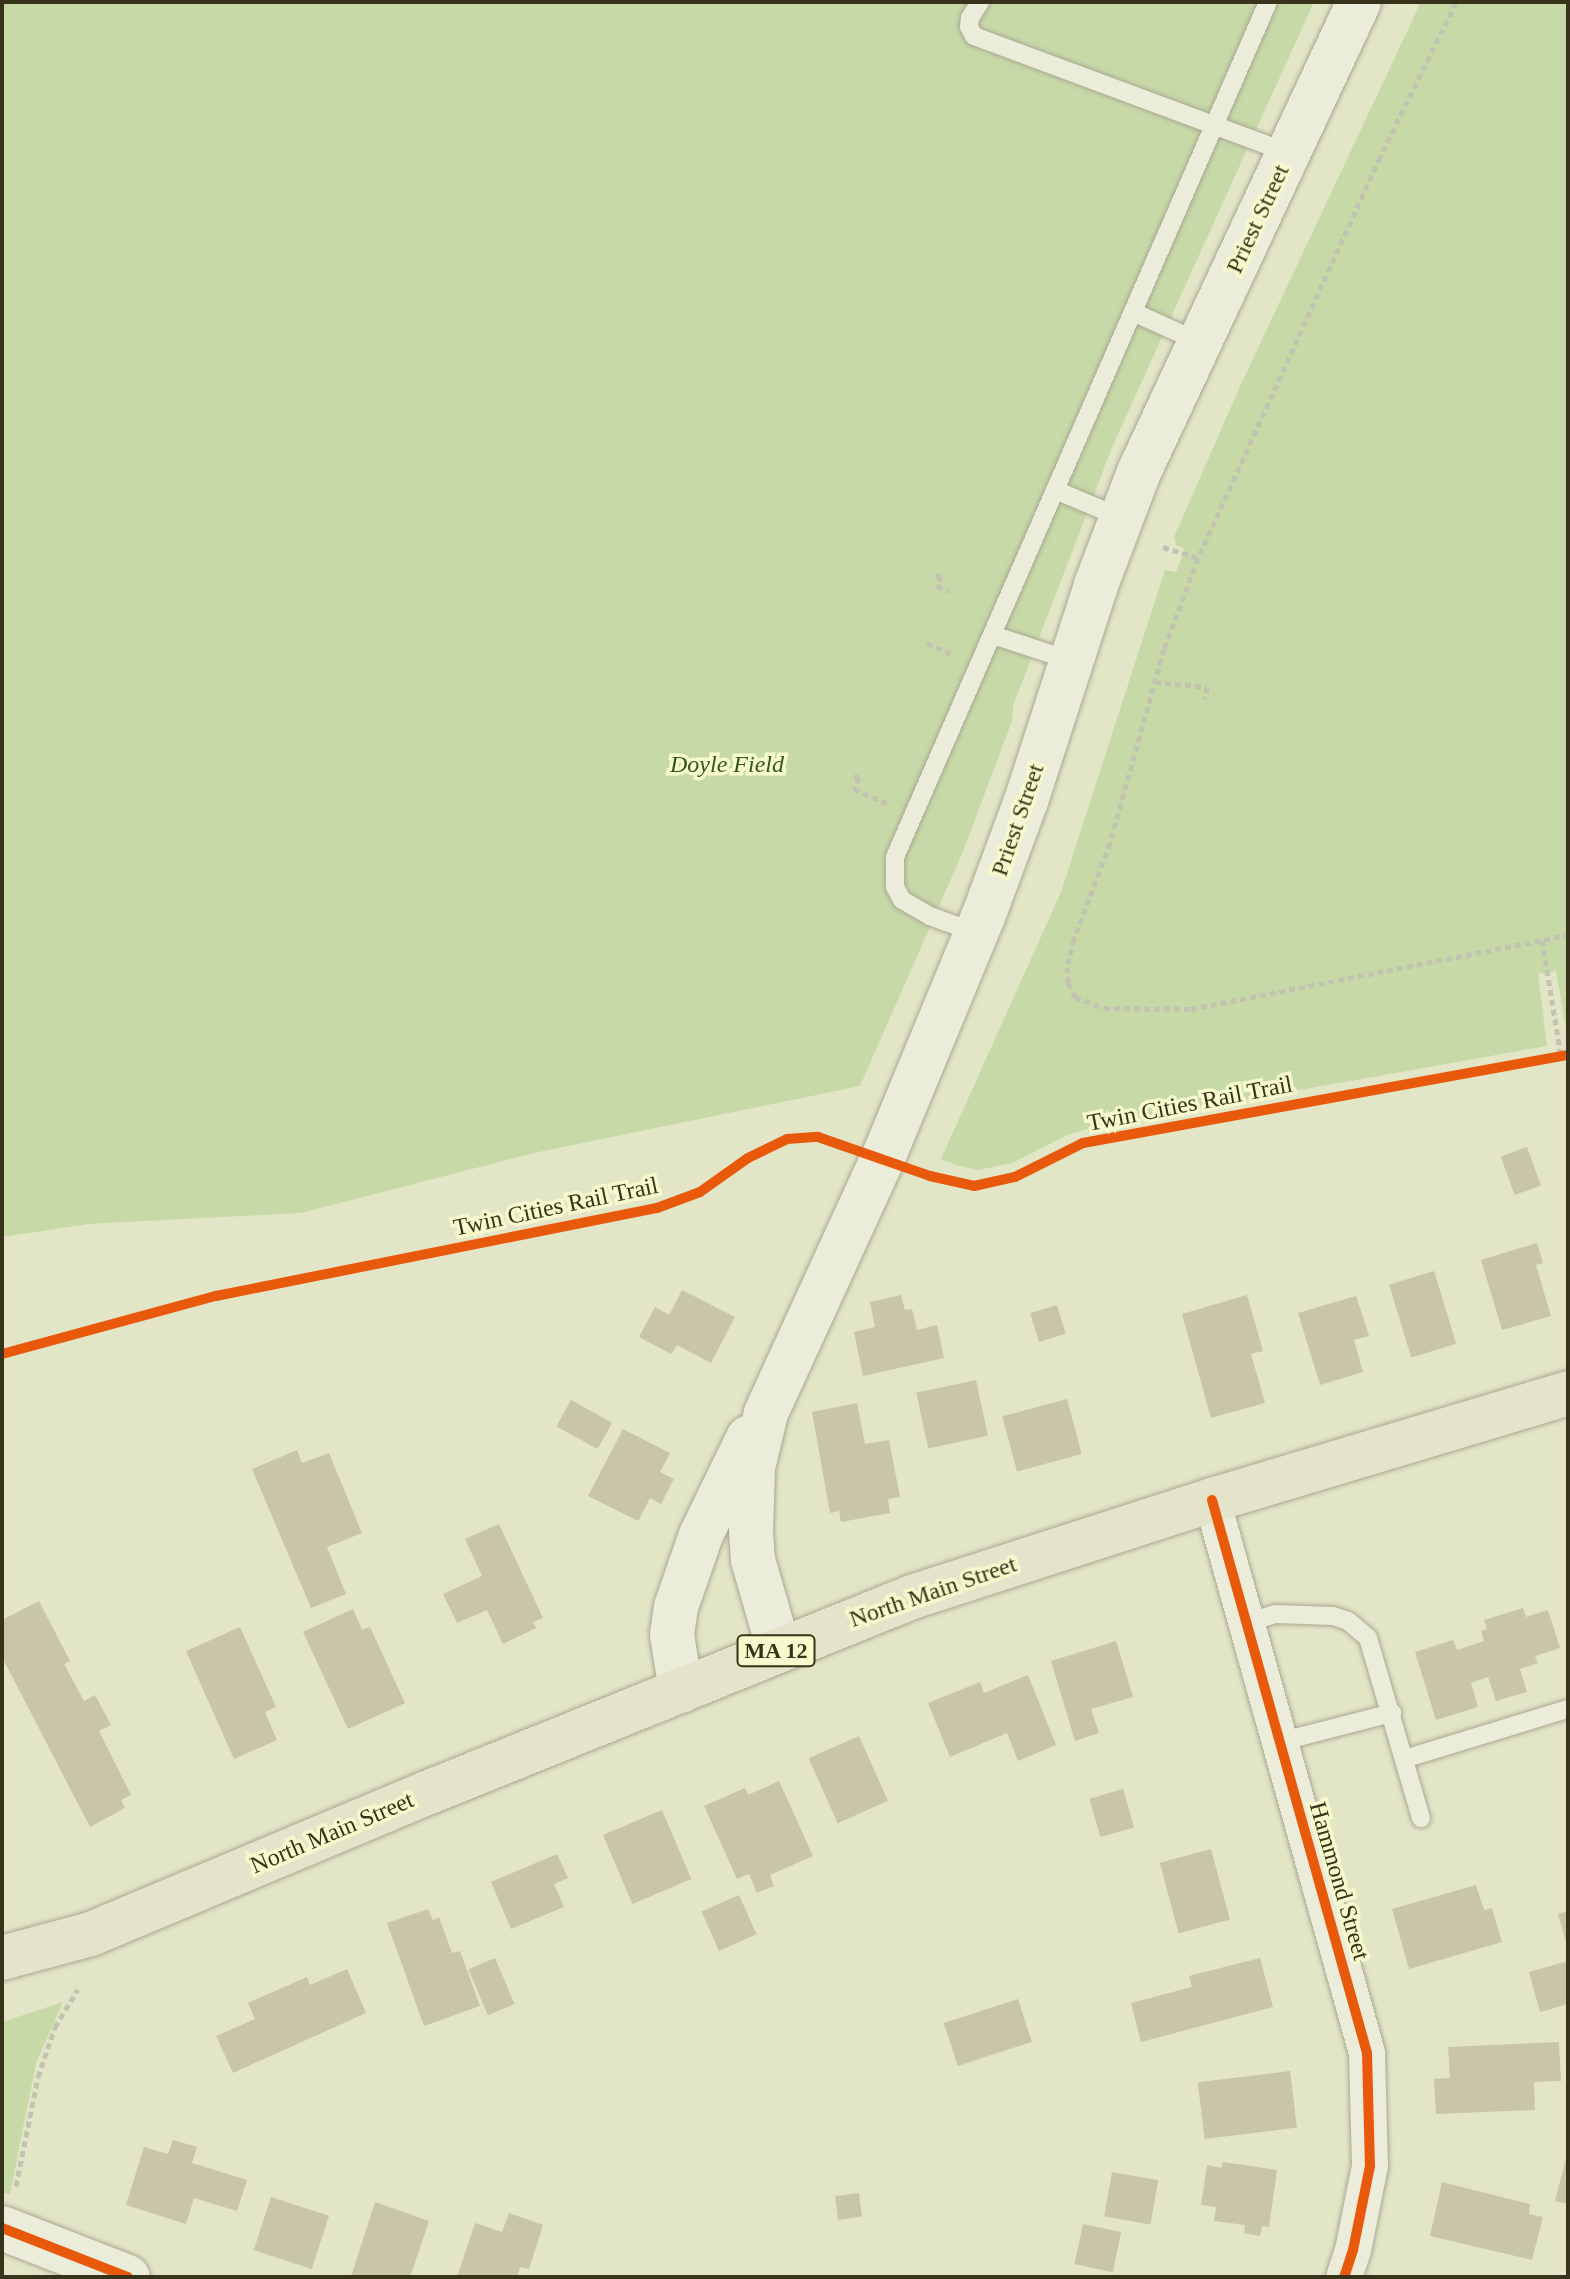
<!DOCTYPE html>
<style>
body{margin:0}
#map{position:relative;width:1570px;height:2279px;overflow:hidden;background:#e3e5c7;font-family:Georgia,serif}
div>[style]{position:absolute}
.green>*{inset:0;background:#c8d9a8}
.building>*{inset:0;background:#c8c5a8;transform-origin:0 0}
.path>*{height:5px;margin-top:-2.5px;transform-origin:0;background:repeating-linear-gradient(90deg,#c3c3b1 0 6px,transparent 0 10px)}
.roads{filter:drop-shadow(0 0 2px #a8a891) drop-shadow(0 0 2px #a8a891)}
.lane>*{height:18px;margin:-9px;padding:0 9px;transform-origin:9px;border-radius:9px;background:#ebecda}
.street>*{height:36px;margin:-18px;padding:0 18px;transform-origin:18px;border-radius:18px;background:#ebecda}
.secondary>*{height:44px;margin:-22px;padding:0 22px;transform-origin:22px;border-radius:22px;background:#ebecda}
.primary>*{height:44px;margin:-22px;padding:0 22px;transform-origin:22px;border-radius:22px;background:#e3e4ca}
.cycleway>*{height:10px;margin:-5px;padding:0 5px;transform-origin:5px;border-radius:5px;background:#e8590c}
span{translate:-50% -50%;white-space:nowrap;text-align:center;line-height:1.15;-webkit-text-stroke:7px #f5f9cb;paint-order:stroke}
.shield-label span{padding:2px 6px;background:#f5f9cb;border:2px solid;border-radius:6px;-webkit-text-stroke-width:0}
.shield-label{font-size:22px;color:#37331a;font-weight:700}
.street-label{font-size:24px;color:#37331a}
.park-label{font-size:24px;color:#34561e;font-style:italic}
.frame{position:absolute;inset:0;border:4px solid #37331a;pointer-events:none}
</style>
<div id="map">
<div class="green">
<i style="clip-path:polygon(2px 2px,1314px 2px,1113px 445px,1013px 706px,1012px 721px,962px 854px,860px 1086px,534px 1153px,301px 1213px,88px 1224px,2px 1237px)"></i>
<i style="clip-path:polygon(1421px 2px,1568px 2px,1568px 1040px,1556px 971px,1538px 974px,1547px 1046px,1098px 1126px,1067px 1135px,1012px 1163px,978px 1170px,956px 1165px,941px 1159px,1061px 892px,1165px 570px,1176px 572px,1185px 549px,1176px 545px,1174px 537px,1242px 382px)"></i>
<i style="clip-path:polygon(63px 2002px,36px 2063px,10px 2194px,2px 2193px,2px 2022px)"></i>
</div>
<div class="building">
<i style="left:1527px;top:1147px;width:41px;height:28px;rotate:70deg"></i>
<i style="clip-path:polygon(1537px 1243px,1543px 1263px,1536px 1265px,1551px 1316px,1502px 1330px,1481px 1260px)"></i>
<i style="left:1434px;top:1271px;width:76px;height:47px;rotate:73deg"></i>
<i style="clip-path:polygon(682px 1290px,735px 1317px,711px 1363px,677px 1345px,671px 1354px,639px 1337px,655px 1307px,669px 1315px)"></i>
<i style="clip-path:polygon(901px 1295px,905px 1310px,912px 1309px,917px 1330px,937px 1325px,944px 1358px,863px 1376px,854px 1332px,875px 1327px,870px 1302px)"></i>
<i style="clip-path:polygon(1247px 1295px,1263px 1351px,1251px 1354px,1265px 1403px,1211px 1418px,1182px 1314px)"></i>
<i style="clip-path:polygon(1356px 1296px,1369px 1336px,1354px 1340px,1363px 1372px,1320px 1385px,1298px 1313px)"></i>
<i style="left:1057px;top:1305px;width:30px;height:28px;rotate:73deg"></i>
<i style="left:976px;top:1380px;width:57px;height:61px;rotate:78deg"></i>
<i style="left:1067px;top:1399px;width:57px;height:67px;rotate:75deg"></i>
<i style="left:571px;top:1400px;width:47px;height:30px;rotate:29deg"></i>
<i style="clip-path:polygon(857px 1403px,865px 1444px,889px 1440px,900px 1497px,888px 1499px,890px 1513px,841px 1522px,839px 1511px,830px 1513px,812px 1412px)"></i>
<i style="clip-path:polygon(623px 1429px,670px 1453px,660px 1472px,674px 1479px,661px 1504px,650px 1498px,638px 1521px,588px 1496px)"></i>
<i style="clip-path:polygon(297px 1450px,302px 1463px,329px 1453px,362px 1533px,327px 1547px,346px 1594px,311px 1608px,252px 1469px)"></i>
<i style="clip-path:polygon(499px 1524px,543px 1618px,533px 1622px,536px 1628px,503px 1644px,487px 1610px,457px 1623px,443px 1594px,482px 1576px,465px 1539px)"></i>
<i style="clip-path:polygon(39px 1601px,70px 1661px,64px 1664px,84px 1701px,95px 1695px,111px 1725px,99px 1731px,131px 1795px,121px 1800px,125px 1808px,90px 1827px,2px 1657px,2px 1620px)"></i>
<i style="clip-path:polygon(1523px 1608px,1526px 1617px,1548px 1610px,1560px 1648px,1535px 1656px,1538px 1663px,1520px 1669px,1527px 1692px,1496px 1701px,1488px 1677px,1471px 1683px,1478px 1707px,1436px 1720px,1415px 1652px,1453px 1640px,1457px 1650px,1484px 1641px,1481px 1631px,1487px 1629px,1484px 1620px)"></i>
<i style="clip-path:polygon(353px 1609px,362px 1630px,370px 1627px,405px 1703px,348px 1729px,303px 1632px)"></i>
<i style="clip-path:polygon(240px 1627px,276px 1707px,265px 1712px,277px 1740px,234px 1759px,186px 1651px)"></i>
<i style="clip-path:polygon(1116px 1641px,1133px 1697px,1091px 1709px,1099px 1733px,1075px 1741px,1051px 1661px)"></i>
<i style="clip-path:polygon(1028px 1675px,1056px 1745px,1018px 1761px,1007px 1733px,950px 1757px,928px 1703px,980px 1682px,984px 1693px)"></i>
<i style="left:859px;top:1736px;width:71px;height:55px;rotate:66deg"></i>
<i style="clip-path:polygon(779px 1781px,813px 1856px,770px 1875px,774px 1886px,757px 1893px,749px 1874px,737px 1879px,704px 1806px,745px 1788px,748px 1795px)"></i>
<i style="left:1123px;top:1789px;width:40px;height:35px;rotate:74deg"></i>
<i style="left:662px;top:1810px;width:75px;height:64px;rotate:67deg"></i>
<i style="left:1211px;top:1849px;width:73px;height:53px;rotate:75deg"></i>
<i style="clip-path:polygon(557px 1854px,568px 1878px,554px 1884px,564px 1907px,511px 1929px,491px 1882px)"></i>
<i style="clip-path:polygon(1476px 1885px,1484px 1910px,1492px 1908px,1502px 1942px,1409px 1969px,1392px 1909px)"></i>
<i style="left:739px;top:1895px;width:43px;height:41px;rotate:66deg"></i>
<i style="clip-path:polygon(428px 1909px,433px 1920px,439px 1917px,452px 1953px,460px 1951px,480px 2006px,424px 2026px,387px 1923px)"></i>
<i style="clip-path:polygon(1568px 1911px,1568px 1945px,1567px 1945px,1558px 1914px)"></i>
<i style="left:495px;top:1958px;width:50px;height:29px;rotate:67deg"></i>
<i style="clip-path:polygon(1260px 1958px,1273px 2007px,1141px 2042px,1131px 2003px,1192px 1987px,1189px 1976px)"></i>
<i style="clip-path:polygon(1568px 1961px,1568px 2004px,1540px 2012px,1529px 1972px)"></i>
<i style="clip-path:polygon(347px 1969px,366px 2013px,233px 2073px,216px 2036px,255px 2019px,248px 2003px,307px 1977px,310px 1985px)"></i>
<i style="left:1018px;top:1999px;width:45px;height:78px;rotate:72deg"></i>
<i style="clip-path:polygon(1559px 2042px,1561px 2081px,1534px 2082px,1535px 2110px,1436px 2114px,1434px 2079px,1450px 2078px,1448px 2047px)"></i>
<i style="left:1290px;top:2071px;width:57px;height:93px;rotate:83deg"></i>
<i style="clip-path:polygon(173px 2140px,197px 2147px,192px 2163px,247px 2180px,237px 2211px,194px 2198px,186px 2224px,126px 2205px,144px 2147px,168px 2154px)"></i>
<i style="clip-path:polygon(1567px 2155px,1568px 2155px,1568px 2204px,1555px 2201px)"></i>
<i style="clip-path:polygon(1223px 2162px,1277px 2170px,1269px 2227px,1262px 2226px,1260px 2236px,1244px 2233px,1245px 2225px,1214px 2221px,1216px 2207px,1201px 2205px,1207px 2165px,1222px 2168px)"></i>
<i style="left:1112px;top:2172px;width:47px;height:45px;rotate:10deg"></i>
<i style="clip-path:polygon(1442px 2182px,1530px 2204px,1529px 2214px,1543px 2217px,1532px 2260px,1430px 2236px)"></i>
<i style="left:859px;top:2193px;width:24px;height:24px;rotate:83deg"></i>
<i style="left:271px;top:2197px;width:61px;height:56px;rotate:18deg"></i>
<i style="clip-path:polygon(375px 2202px,429px 2221px,410px 2277px,351px 2277px)"></i>
<i style="clip-path:polygon(509px 2213px,543px 2225px,529px 2269px,520px 2267px,517px 2277px,457px 2277px,475px 2223px,502px 2232px)"></i>
<i style="left:1083px;top:2224px;width:39px;height:41px;rotate:12deg"></i>
</div>
<div class="path">
<i style="left:1456px;top:2px;width:173px;rotate:116.1deg"></i>
<i style="left:1380px;top:157px;width:440px;rotate:114.4deg"></i>
<i style="left:1198px;top:558px;width:97px;rotate:110.5deg"></i>
<i style="left:1164px;top:649px;width:201px;rotate:105.6deg"></i>
<i style="left:1110px;top:843px;width:103px;rotate:110.6deg"></i>
<i style="left:1074px;top:939px;width:29px;rotate:104deg"></i>
<i style="left:1067px;top:967px;width:16px;rotate:86deg"></i>
<i style="left:1068px;top:983px;width:16px;rotate:63deg"></i>
<i style="left:1075px;top:997px;width:31px;rotate:21deg"></i>
<i style="left:1104px;top:1008px;width:87px;rotate:0.7deg"></i>
<i style="left:1191px;top:1009px;width:384px;rotate:-11.1deg"></i>
<i style="left:1163px;top:547px;width:37px;rotate:17deg"></i>
<i style="left:936px;top:575px;width:5px;rotate:11deg"></i>
<i style="left:941px;top:576px;width:11px;rotate:112deg"></i>
<i style="left:937px;top:586px;width:13px;rotate:23deg"></i>
<i style="left:927px;top:643px;width:27px;rotate:24deg"></i>
<i style="left:1155px;top:682px;width:52px;rotate:5.5deg"></i>
<i style="left:1207px;top:687px;width:12px;rotate:99deg"></i>
<i style="left:854px;top:776px;width:5px;rotate:11deg"></i>
<i style="left:859px;top:777px;width:13px;rotate:113deg"></i>
<i style="left:854px;top:789px;width:36px;rotate:24deg"></i>
<i style="left:1542px;top:940px;width:118px;rotate:80.7deg"></i>
<i style="left:16px;top:2186px;width:111px;rotate:-78.6deg"></i>
<i style="left:38px;top:2077px;width:53px;rotate:-71.2deg"></i>
<i style="left:55px;top:2027px;width:44px;rotate:-58.8deg"></i>
</div>
<div class="roads">
<div class="lane">
<i style="left:980px;top:2px;width:19px;rotate:122deg"></i>
<i style="left:970px;top:18px;width:9px;rotate:96deg"></i>
<i style="left:969px;top:27px;width:10px;rotate:61deg"></i>
<i style="left:974px;top:36px;width:336px;rotate:20.4deg"></i>
<i style="left:1133px;top:312px;width:72px;rotate:24.4deg"></i>
<i style="left:1055px;top:490px;width:73px;rotate:22.7deg"></i>
<i style="left:993px;top:635px;width:83px;rotate:18.2deg"></i>
<i style="left:976px;top:933px;width:49px;rotate:-159.7deg"></i>
<i style="left:930px;top:916px;width:32px;rotate:-150deg"></i>
<i style="left:902px;top:900px;width:15px;rotate:-118deg"></i>
<i style="left:895px;top:887px;width:30px;rotate:-90deg"></i>
<i style="left:895px;top:857px;width:933px;rotate:-66.43deg"></i>
<i style="left:1246px;top:1623px;width:30px;rotate:-17deg"></i>
<i style="left:1275px;top:1614px;width:58px;rotate:2deg"></i>
<i style="left:1333px;top:1616px;width:16px;rotate:18deg"></i>
<i style="left:1348px;top:1621px;width:26px;rotate:40deg"></i>
<i style="left:1368px;top:1638px;width:188px;rotate:73.6deg"></i>
<i style="left:1279px;top:1742px;width:117px;rotate:-14.4deg"></i>
<i style="left:1404px;top:1759px;width:171px;rotate:-17deg"></i>
</div>
<div class="street">
<i style="left:1212px;top:1500px;width:574px;rotate:74.34deg"></i>
<i style="left:1367px;top:2053px;width:113px;rotate:88.5deg"></i>
<i style="left:1370px;top:2166px;width:86px;rotate:101.4deg"></i>
<i style="left:1353px;top:2250px;width:28px;rotate:108deg"></i>
</div>
<div class="secondary">
<i style="left:779px;top:1650px;width:94px;rotate:-106.1deg"></i>
<i style="left:753px;top:1560px;width:28px;rotate:-94deg"></i>
<i style="left:751px;top:1532px;width:64px;rotate:-88.2deg"></i>
<i style="left:753px;top:1468px;width:57px;rotate:-76.7deg"></i>
<i style="left:766px;top:1413px;width:281px;rotate:-65.4deg"></i>
<i style="left:883px;top:1158px;width:261px;rotate:-67.5deg"></i>
<i style="left:983px;top:917px;width:124px;rotate:-69.7deg"></i>
<i style="left:1026px;top:801px;width:227px;rotate:-72deg"></i>
<i style="left:1096px;top:585px;width:121px;rotate:-69.2deg"></i>
<i style="left:1139px;top:472px;width:519px;rotate:-64.92deg"></i>
<i style="left:681px;top:1691px;width:57px;rotate:-99.1deg"></i>
<i style="left:672px;top:1635px;width:28px;rotate:-82deg"></i>
<i style="left:676px;top:1607px;width:76px;rotate:-70.9deg"></i>
<i style="left:701px;top:1535px;width:108px;rotate:-64.1deg"></i>
<i style="left:2px;top:2228px;width:135px;rotate:21.3deg"></i>
</div>
<div class="primary">
<i style="left:2px;top:1958px;width:92px;rotate:-15.1deg"></i>
<i style="left:91px;top:1934px;width:364px;rotate:-22.8deg"></i>
<i style="left:427px;top:1793px;width:523px;rotate:-22deg"></i>
<i style="left:912px;top:1597px;width:315px;rotate:-17.9deg"></i>
<i style="left:1212px;top:1500px;width:372px;rotate:-16.7deg"></i>
</div>
</div>
<div class="cycleway">
<i style="left:2px;top:1354px;width:222px;rotate:-15.2deg"></i>
<i style="left:216px;top:1296px;width:450px;rotate:-11.3deg"></i>
<i style="left:657px;top:1208px;width:46px;rotate:-20.4deg"></i>
<i style="left:700px;top:1192px;width:59px;rotate:-35.3deg"></i>
<i style="left:748px;top:1158px;width:43px;rotate:-26deg"></i>
<i style="left:787px;top:1139px;width:31px;rotate:-4deg"></i>
<i style="left:818px;top:1137px;width:119px;rotate:19.2deg"></i>
<i style="left:930px;top:1176px;width:45px;rotate:12.8deg"></i>
<i style="left:974px;top:1186px;width:42px;rotate:-12.4deg"></i>
<i style="left:1015px;top:1177px;width:76px;rotate:-26.6deg"></i>
<i style="left:1083px;top:1143px;width:493px;rotate:-10.3deg"></i>
<i style="left:1212px;top:1500px;width:574px;rotate:74.34deg"></i>
<i style="left:1367px;top:2053px;width:113px;rotate:88.5deg"></i>
<i style="left:1370px;top:2166px;width:86px;rotate:101.4deg"></i>
<i style="left:1353px;top:2250px;width:28px;rotate:108deg"></i>
<i style="left:2px;top:2228px;width:135px;rotate:21.3deg"></i>
</div>
<div class="shield-label">
<span style="left:776px;top:1651px">MA 12</span>
</div>
<div class="street-label">
<span style="left:1258px;top:219px;rotate:-65deg">Priest Street</span>
<span style="left:1018px;top:820px;rotate:-71deg">Priest Street</span>
<span style="left:1190px;top:1104px;rotate:-11deg">Twin Cities Rail Trail</span>
<span style="left:556px;top:1207px;rotate:-12deg">Twin Cities Rail Trail</span>
<span style="left:933px;top:1592px;rotate:-19deg">North Main Street</span>
<span style="left:332px;top:1833px;rotate:-23deg">North Main Street</span>
<span style="left:1339px;top:1881px;rotate:74deg">Hammond Street</span>
</div>
<div class="park-label">
<span style="left:727px;top:765px">Doyle Field</span>
</div>
<div class="frame"></div>
</div>
